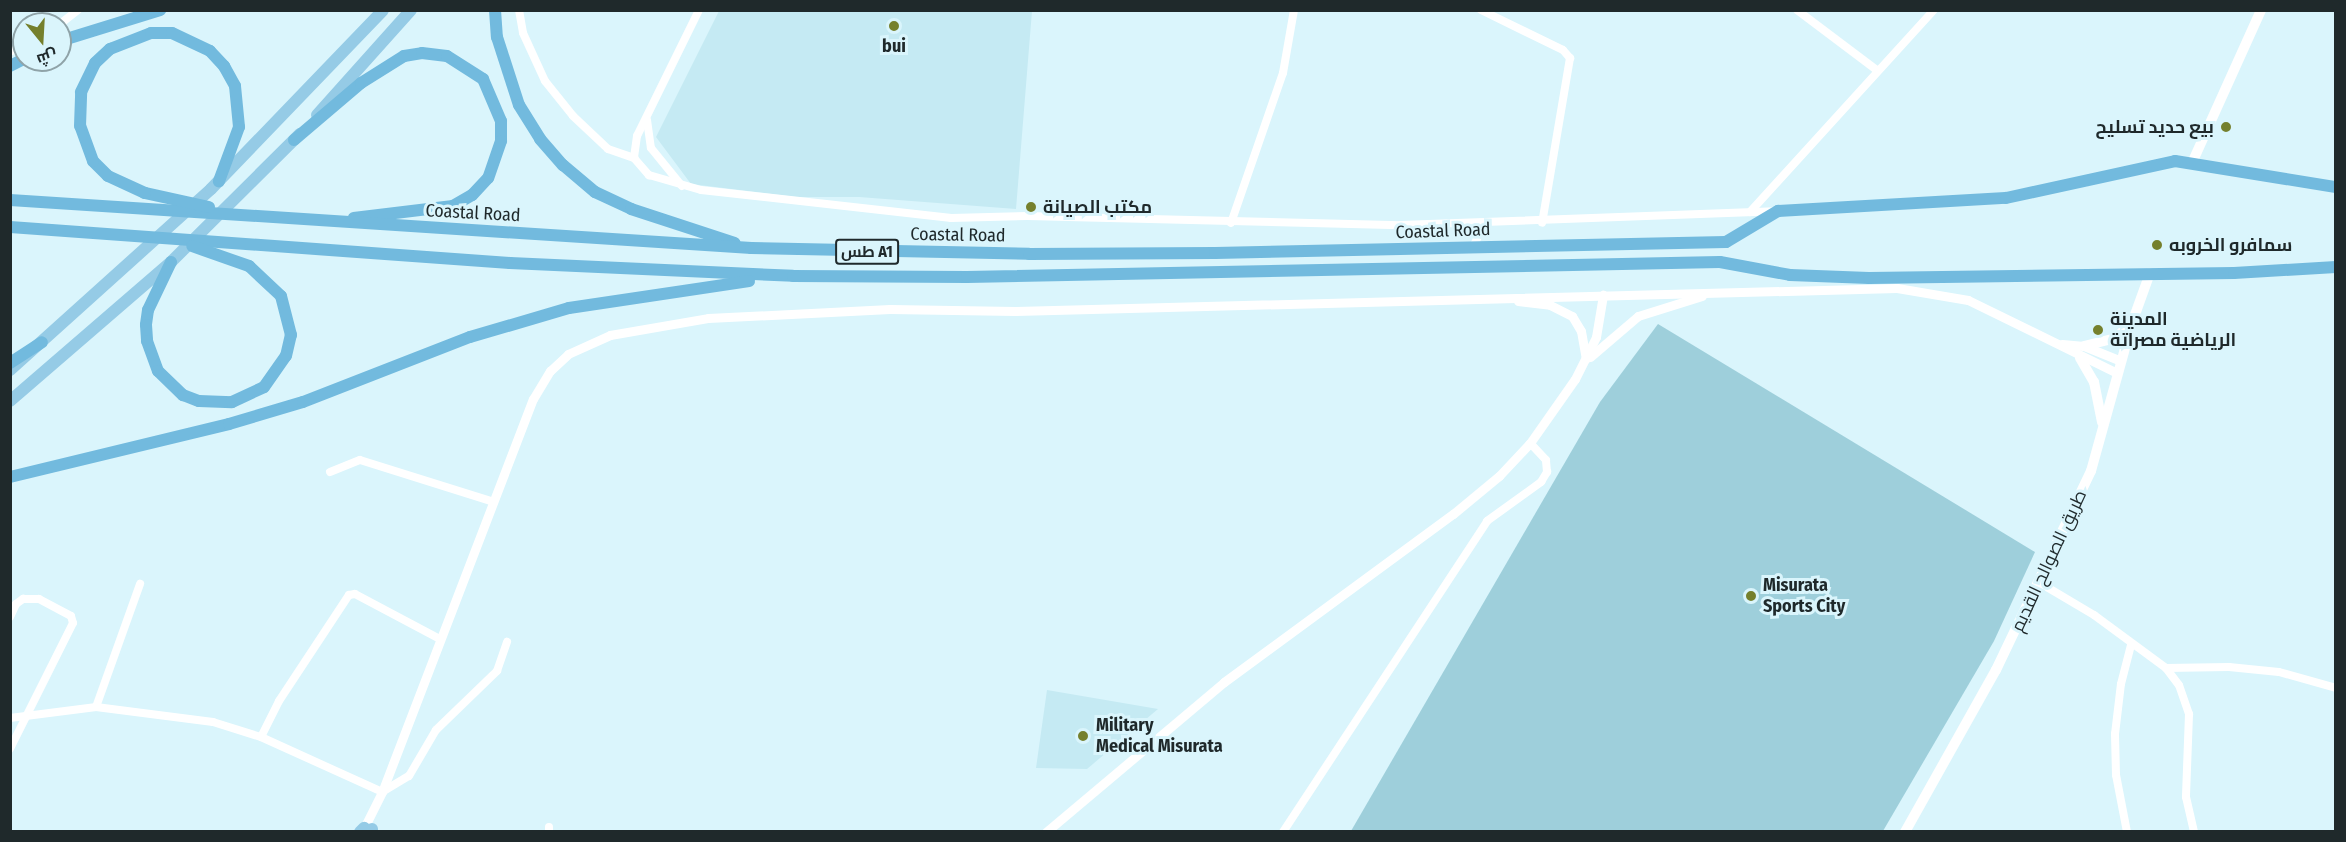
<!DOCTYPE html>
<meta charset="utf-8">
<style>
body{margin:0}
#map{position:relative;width:2346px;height:842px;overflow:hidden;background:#daf5fc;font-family:"Fira Sans Condensed",Cairo,sans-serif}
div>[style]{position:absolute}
.built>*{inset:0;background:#c5eaf3}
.green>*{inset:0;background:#9ecfdb}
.minor>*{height:8px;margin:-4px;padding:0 4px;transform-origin:4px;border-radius:4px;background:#fff}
.tertiary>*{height:9px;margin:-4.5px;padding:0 4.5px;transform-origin:4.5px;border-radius:4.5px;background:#fff}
.secondary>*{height:10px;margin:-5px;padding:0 5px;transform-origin:5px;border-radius:5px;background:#fff}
.primary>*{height:12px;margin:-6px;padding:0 6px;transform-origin:6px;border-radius:6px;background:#95cbe6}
.trunk>*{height:12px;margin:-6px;padding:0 6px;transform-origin:6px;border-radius:6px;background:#72bade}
.dots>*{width:16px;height:16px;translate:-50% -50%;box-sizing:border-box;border:3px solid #daf5fc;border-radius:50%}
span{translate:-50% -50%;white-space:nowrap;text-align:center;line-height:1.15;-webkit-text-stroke:6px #daf5fc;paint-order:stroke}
.shield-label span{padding:2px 4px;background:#daf5fc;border:2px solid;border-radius:4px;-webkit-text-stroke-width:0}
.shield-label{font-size:16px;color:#1f292b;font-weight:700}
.poi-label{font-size:18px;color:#1f292b;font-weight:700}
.right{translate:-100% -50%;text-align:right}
.left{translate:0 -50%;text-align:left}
.street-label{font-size:18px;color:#1f292b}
.frame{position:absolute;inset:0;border:12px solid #1f292b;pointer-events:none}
.north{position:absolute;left:12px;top:12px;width:60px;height:60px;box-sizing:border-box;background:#daf5fc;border:2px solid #8fa3a8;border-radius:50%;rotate:162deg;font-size:16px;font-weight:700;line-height:24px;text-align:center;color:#1f292b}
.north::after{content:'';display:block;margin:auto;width:21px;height:27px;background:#75802d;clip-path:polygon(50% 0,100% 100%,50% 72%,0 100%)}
</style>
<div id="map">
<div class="built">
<i style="clip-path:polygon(719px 11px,1032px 11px,1016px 209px,859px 197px,796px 197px,691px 184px,656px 137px)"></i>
<i style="clip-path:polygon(1047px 690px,1158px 709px,1087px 769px,1036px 768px)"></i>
</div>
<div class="green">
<i style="clip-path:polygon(1658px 324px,2035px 552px,1994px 641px,1883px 831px,1351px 831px,1600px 402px)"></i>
</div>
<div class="minor">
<i style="left:519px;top:10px;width:23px;rotate:80deg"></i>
<i style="left:523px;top:33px;width:53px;rotate:65.4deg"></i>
<i style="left:545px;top:81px;width:45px;rotate:51.3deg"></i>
<i style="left:573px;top:116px;width:48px;rotate:43.3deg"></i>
<i style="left:608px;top:149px;width:28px;rotate:19deg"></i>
<i style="left:699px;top:10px;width:140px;rotate:116.2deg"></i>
<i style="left:637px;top:136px;width:22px;rotate:98deg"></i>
<i style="left:634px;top:158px;width:23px;rotate:49deg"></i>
<i style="left:649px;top:175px;width:54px;rotate:16.1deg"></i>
<i style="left:701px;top:190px;width:252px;rotate:6.4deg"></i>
<i style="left:951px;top:218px;width:76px;rotate:-1.5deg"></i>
<i style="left:1027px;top:216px;width:374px;rotate:1.4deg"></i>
<i style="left:1401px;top:225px;width:374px;rotate:-2.1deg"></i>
<i style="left:1481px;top:10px;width:91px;rotate:26deg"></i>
<i style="left:1563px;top:50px;width:11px;rotate:49deg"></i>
<i style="left:1570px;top:58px;width:167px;rotate:99.6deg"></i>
<i style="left:1797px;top:10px;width:101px;rotate:37deg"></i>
<i style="left:60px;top:24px;width:23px;rotate:-38deg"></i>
<i style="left:10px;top:52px;width:16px;rotate:-27deg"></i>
<i style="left:647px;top:120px;width:28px;rotate:82deg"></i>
<i style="left:651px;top:148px;width:49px;rotate:50.8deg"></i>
<i style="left:1750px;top:212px;width:273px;rotate:-47.7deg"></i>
<i style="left:1231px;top:223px;width:159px;rotate:-70.9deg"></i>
<i style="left:1283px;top:73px;width:64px;rotate:-80.1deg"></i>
<i style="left:1473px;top:247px;width:25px;rotate:-64deg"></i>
<i style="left:330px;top:472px;width:32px;rotate:-22deg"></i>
<i style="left:360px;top:460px;width:140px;rotate:17.4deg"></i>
<i style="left:2040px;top:583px;width:63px;rotate:30.7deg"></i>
<i style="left:2094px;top:615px;width:89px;rotate:36.4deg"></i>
<i style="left:2166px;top:668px;width:21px;rotate:53deg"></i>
<i style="left:2179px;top:685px;width:31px;rotate:71deg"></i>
<i style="left:2189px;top:714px;width:83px;rotate:92.1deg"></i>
<i style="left:2186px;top:797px;width:36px;rotate:77deg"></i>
<i style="left:10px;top:617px;width:14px;rotate:-65deg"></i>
<i style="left:16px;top:604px;width:9px;rotate:-36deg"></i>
<i style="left:23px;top:599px;width:16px"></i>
<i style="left:39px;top:599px;width:36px;rotate:28deg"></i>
<i style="left:71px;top:616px;width:7px;rotate:74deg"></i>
<i style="left:73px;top:623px;width:141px;rotate:116.6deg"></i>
<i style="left:2166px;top:668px;width:63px;rotate:-0.9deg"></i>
<i style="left:2229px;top:667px;width:50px;rotate:5.7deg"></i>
<i style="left:2279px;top:672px;width:59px;rotate:15.7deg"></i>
<i style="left:96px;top:707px;width:131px;rotate:-70.3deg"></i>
<i style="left:10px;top:718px;width:87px;rotate:-7.3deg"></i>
<i style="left:96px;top:707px;width:118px;rotate:7.3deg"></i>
<i style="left:213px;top:722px;width:50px;rotate:17.4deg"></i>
<i style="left:261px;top:737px;width:133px;rotate:24.4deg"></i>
<i style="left:382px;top:792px;width:31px;rotate:-31deg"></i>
<i style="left:409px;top:776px;width:53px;rotate:-59.6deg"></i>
<i style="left:436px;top:730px;width:85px;rotate:-44deg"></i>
<i style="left:497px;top:671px;width:31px;rotate:-71deg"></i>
<i style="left:261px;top:737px;width:40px;rotate:-63.4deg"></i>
<i style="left:279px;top:701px;width:127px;rotate:-56.6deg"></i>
<i style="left:349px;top:595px;width:6px;rotate:-9deg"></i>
<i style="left:355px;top:594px;width:96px;rotate:27.9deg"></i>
<i style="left:549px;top:832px;width:5px;rotate:-90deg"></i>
<i style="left:1283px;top:832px;width:372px;rotate:-56.7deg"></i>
<i style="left:1487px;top:521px;width:67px;rotate:-35.8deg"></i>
<i style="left:1541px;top:482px;width:12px;rotate:-59deg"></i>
<i style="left:1547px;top:472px;width:12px;rotate:-95deg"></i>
<i style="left:1546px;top:460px;width:23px;rotate:-133deg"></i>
<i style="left:2127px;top:832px;width:58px;rotate:-100.9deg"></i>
<i style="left:2116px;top:775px;width:41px;rotate:-91.4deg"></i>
<i style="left:2115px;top:734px;width:50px;rotate:-83.2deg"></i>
<i style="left:2121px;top:684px;width:40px;rotate:-75.6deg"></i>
</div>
<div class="tertiary">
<i style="left:1518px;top:301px;width:32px;rotate:7deg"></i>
<i style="left:1550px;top:305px;width:25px;rotate:27deg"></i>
<i style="left:1572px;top:316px;width:17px;rotate:59deg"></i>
<i style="left:1581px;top:331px;width:28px;rotate:80deg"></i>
<i style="left:2062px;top:344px;width:22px;rotate:5deg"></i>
<i style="left:2084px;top:346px;width:40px;rotate:22deg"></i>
<i style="left:1590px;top:357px;width:63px;rotate:-40.5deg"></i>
<i style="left:1638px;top:316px;width:67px;rotate:-17.4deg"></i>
<i style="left:362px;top:832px;width:45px;rotate:-63.4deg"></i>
<i style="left:382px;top:792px;width:421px;rotate:-69deg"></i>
<i style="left:533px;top:399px;width:33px;rotate:-59deg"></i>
<i style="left:550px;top:371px;width:25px;rotate:-43deg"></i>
<i style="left:568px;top:354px;width:46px;rotate:-24.3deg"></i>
<i style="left:610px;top:335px;width:99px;rotate:-9.8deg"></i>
<i style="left:708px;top:318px;width:182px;rotate:-2.8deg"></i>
<i style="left:890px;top:309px;width:125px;rotate:0.9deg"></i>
<i style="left:1015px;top:311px;width:882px;rotate:-1.49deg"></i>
<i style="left:1897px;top:288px;width:72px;rotate:9.6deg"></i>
<i style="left:1968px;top:300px;width:166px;rotate:26.1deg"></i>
<i style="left:1046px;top:832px;width:233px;rotate:-40.1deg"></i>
<i style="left:1224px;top:682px;width:284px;rotate:-36.3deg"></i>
<i style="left:1453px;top:514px;width:60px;rotate:-39.6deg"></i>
<i style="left:1499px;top:476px;width:45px;rotate:-46.8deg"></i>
<i style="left:1530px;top:443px;width:78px;rotate:-54.9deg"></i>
<i style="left:1575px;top:379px;width:47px;rotate:-63.4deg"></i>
<i style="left:1596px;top:337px;width:43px;rotate:-80.5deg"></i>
</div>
<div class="secondary">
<i style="left:2192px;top:163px;width:168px;rotate:-65.7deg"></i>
<i style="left:2084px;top:346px;width:33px;rotate:-14deg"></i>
<i style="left:2116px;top:338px;width:21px;rotate:-45deg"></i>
<i style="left:2080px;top:358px;width:28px;rotate:60deg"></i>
<i style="left:2094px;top:382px;width:41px;rotate:78.7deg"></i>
<i style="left:1905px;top:832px;width:186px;rotate:-60.7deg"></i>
<i style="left:1996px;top:670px;width:221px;rotate:-64.5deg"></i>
<i style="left:2091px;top:471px;width:154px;rotate:-74.5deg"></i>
<i style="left:2132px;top:323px;width:53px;rotate:-70.2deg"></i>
</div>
<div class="primary">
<i style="left:317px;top:115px;width:141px;rotate:-48.2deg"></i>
<i style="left:10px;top:370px;width:270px;rotate:-42deg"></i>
<i style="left:211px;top:189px;width:248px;rotate:-46.1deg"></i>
<i style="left:10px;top:401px;width:213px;rotate:-40.8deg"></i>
<i style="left:171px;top:262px;width:182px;rotate:-44.8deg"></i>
<i style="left:360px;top:832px;width:6px;rotate:-45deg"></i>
<i style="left:372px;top:832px;width:3px;rotate:-90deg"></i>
</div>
<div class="trunk">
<i style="left:495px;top:10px;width:27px;rotate:86deg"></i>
<i style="left:497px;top:37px;width:71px;rotate:72.1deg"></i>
<i style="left:519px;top:105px;width:40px;rotate:58deg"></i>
<i style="left:540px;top:139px;width:35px;rotate:49deg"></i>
<i style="left:563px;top:165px;width:42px;rotate:40.2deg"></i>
<i style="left:595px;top:192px;width:40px;rotate:25deg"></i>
<i style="left:631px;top:209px;width:109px;rotate:18.1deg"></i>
<i style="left:60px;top:41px;width:105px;rotate:-17.2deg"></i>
<i style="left:10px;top:66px;width:16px;rotate:-27deg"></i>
<i style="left:294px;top:140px;width:88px;rotate:-40.4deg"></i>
<i style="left:361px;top:83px;width:51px;rotate:-32.1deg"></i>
<i style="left:404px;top:56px;width:18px;rotate:-9deg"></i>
<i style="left:422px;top:53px;width:25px;rotate:7deg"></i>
<i style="left:447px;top:56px;width:43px;rotate:32.6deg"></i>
<i style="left:483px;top:79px;width:46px;rotate:66.8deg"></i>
<i style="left:501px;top:121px;width:20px;rotate:90deg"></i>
<i style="left:501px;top:141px;width:39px;rotate:109deg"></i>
<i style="left:488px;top:178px;width:23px;rotate:133deg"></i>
<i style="left:472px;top:195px;width:22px;rotate:150deg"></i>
<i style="left:453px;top:206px;width:100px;rotate:173.1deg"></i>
<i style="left:10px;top:200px;width:743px;rotate:3.71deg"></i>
<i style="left:751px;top:248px;width:278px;rotate:1.2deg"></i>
<i style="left:1029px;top:254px;width:186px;rotate:-0.3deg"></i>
<i style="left:1215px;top:253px;width:511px;rotate:-1.23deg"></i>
<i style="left:1726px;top:242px;width:61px;rotate:-30.8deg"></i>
<i style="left:1778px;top:211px;width:228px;rotate:-3.3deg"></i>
<i style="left:2006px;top:198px;width:173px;rotate:-12.3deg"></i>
<i style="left:2175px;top:161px;width:163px;rotate:9.2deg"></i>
<i style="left:209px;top:207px;width:66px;rotate:-167.7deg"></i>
<i style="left:145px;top:193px;width:41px;rotate:-155.3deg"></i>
<i style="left:108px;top:176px;width:21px;rotate:-135deg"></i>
<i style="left:93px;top:161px;width:37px;rotate:-110deg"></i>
<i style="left:80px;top:126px;width:34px;rotate:-88deg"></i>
<i style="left:81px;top:92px;width:32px;rotate:-64deg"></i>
<i style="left:95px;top:63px;width:21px;rotate:-43deg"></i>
<i style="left:110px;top:49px;width:44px;rotate:-21.3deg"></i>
<i style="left:151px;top:33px;width:21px"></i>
<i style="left:172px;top:33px;width:42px;rotate:25.3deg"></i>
<i style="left:210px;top:51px;width:21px;rotate:47deg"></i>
<i style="left:224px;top:66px;width:23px;rotate:61deg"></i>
<i style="left:235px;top:86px;width:41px;rotate:84.4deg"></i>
<i style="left:239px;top:127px;width:58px;rotate:110.3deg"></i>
<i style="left:10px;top:227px;width:501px;rotate:4.12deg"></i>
<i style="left:510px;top:263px;width:283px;rotate:2.6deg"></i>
<i style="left:793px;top:276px;width:174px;rotate:0.3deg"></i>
<i style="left:967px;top:277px;width:753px;rotate:-1.14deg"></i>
<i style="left:1720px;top:262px;width:71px;rotate:10.5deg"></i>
<i style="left:1790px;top:275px;width:79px;rotate:2.2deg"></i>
<i style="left:1869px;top:278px;width:365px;rotate:-0.8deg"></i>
<i style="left:2234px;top:273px;width:102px;rotate:-3.4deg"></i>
<i style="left:171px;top:262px;width:53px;rotate:115.6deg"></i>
<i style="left:148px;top:310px;width:15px;rotate:98deg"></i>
<i style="left:146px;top:325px;width:16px;rotate:86deg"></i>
<i style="left:147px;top:341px;width:32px;rotate:70deg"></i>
<i style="left:158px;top:371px;width:35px;rotate:44deg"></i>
<i style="left:183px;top:395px;width:17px;rotate:21deg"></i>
<i style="left:199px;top:401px;width:33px;rotate:2deg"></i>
<i style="left:232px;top:402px;width:35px;rotate:-25deg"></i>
<i style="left:264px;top:387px;width:38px;rotate:-55deg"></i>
<i style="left:286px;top:356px;width:22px;rotate:-77deg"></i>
<i style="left:291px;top:335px;width:40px;rotate:-104.4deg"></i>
<i style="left:281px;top:296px;width:44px;rotate:-136.8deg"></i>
<i style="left:249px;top:266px;width:60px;rotate:-160.7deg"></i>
<i style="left:10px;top:363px;width:38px;rotate:-33deg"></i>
<i style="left:10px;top:477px;width:225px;rotate:-13.6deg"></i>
<i style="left:229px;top:424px;width:77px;rotate:-16.6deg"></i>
<i style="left:303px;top:402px;width:179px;rotate:-21.3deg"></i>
<i style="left:470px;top:337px;width:103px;rotate:-16.3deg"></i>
<i style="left:569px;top:308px;width:182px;rotate:-8.5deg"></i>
</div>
<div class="dots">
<i style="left:894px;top:26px;background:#75802d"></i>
<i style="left:2226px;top:127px;background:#75802d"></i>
<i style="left:1031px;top:207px;background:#75802d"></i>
<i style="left:2157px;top:245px;background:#75802d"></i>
<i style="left:2098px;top:330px;background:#75802d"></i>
<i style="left:1751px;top:596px;background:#75802d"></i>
<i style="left:1083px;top:736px;background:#75802d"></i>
</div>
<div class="shield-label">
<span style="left:867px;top:252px">طس A1</span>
</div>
<div class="poi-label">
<span style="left:894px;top:46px">bui</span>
<span class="right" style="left:2214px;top:127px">بيع حديد تسليح</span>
<span class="left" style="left:1043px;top:207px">مكتب الصيانة</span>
<span class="left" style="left:2169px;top:245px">سمافرو الخروبه</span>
<span class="left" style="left:2110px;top:330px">المدينة<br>الرياضية مصراتة</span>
<span class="left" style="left:1763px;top:596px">Misurata<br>Sports City</span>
<span class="left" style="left:1096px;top:736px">Military<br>Medical Misurata</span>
</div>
<div class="street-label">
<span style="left:473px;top:213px;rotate:3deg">Coastal Road</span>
<span style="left:1443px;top:231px;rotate:-2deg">Coastal Road</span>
<span style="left:958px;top:235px;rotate:1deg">Coastal Road</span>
<span style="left:2049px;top:561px;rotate:-65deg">طريق الصوالح القديم</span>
</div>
<div class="frame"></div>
<div class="north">ش</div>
</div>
